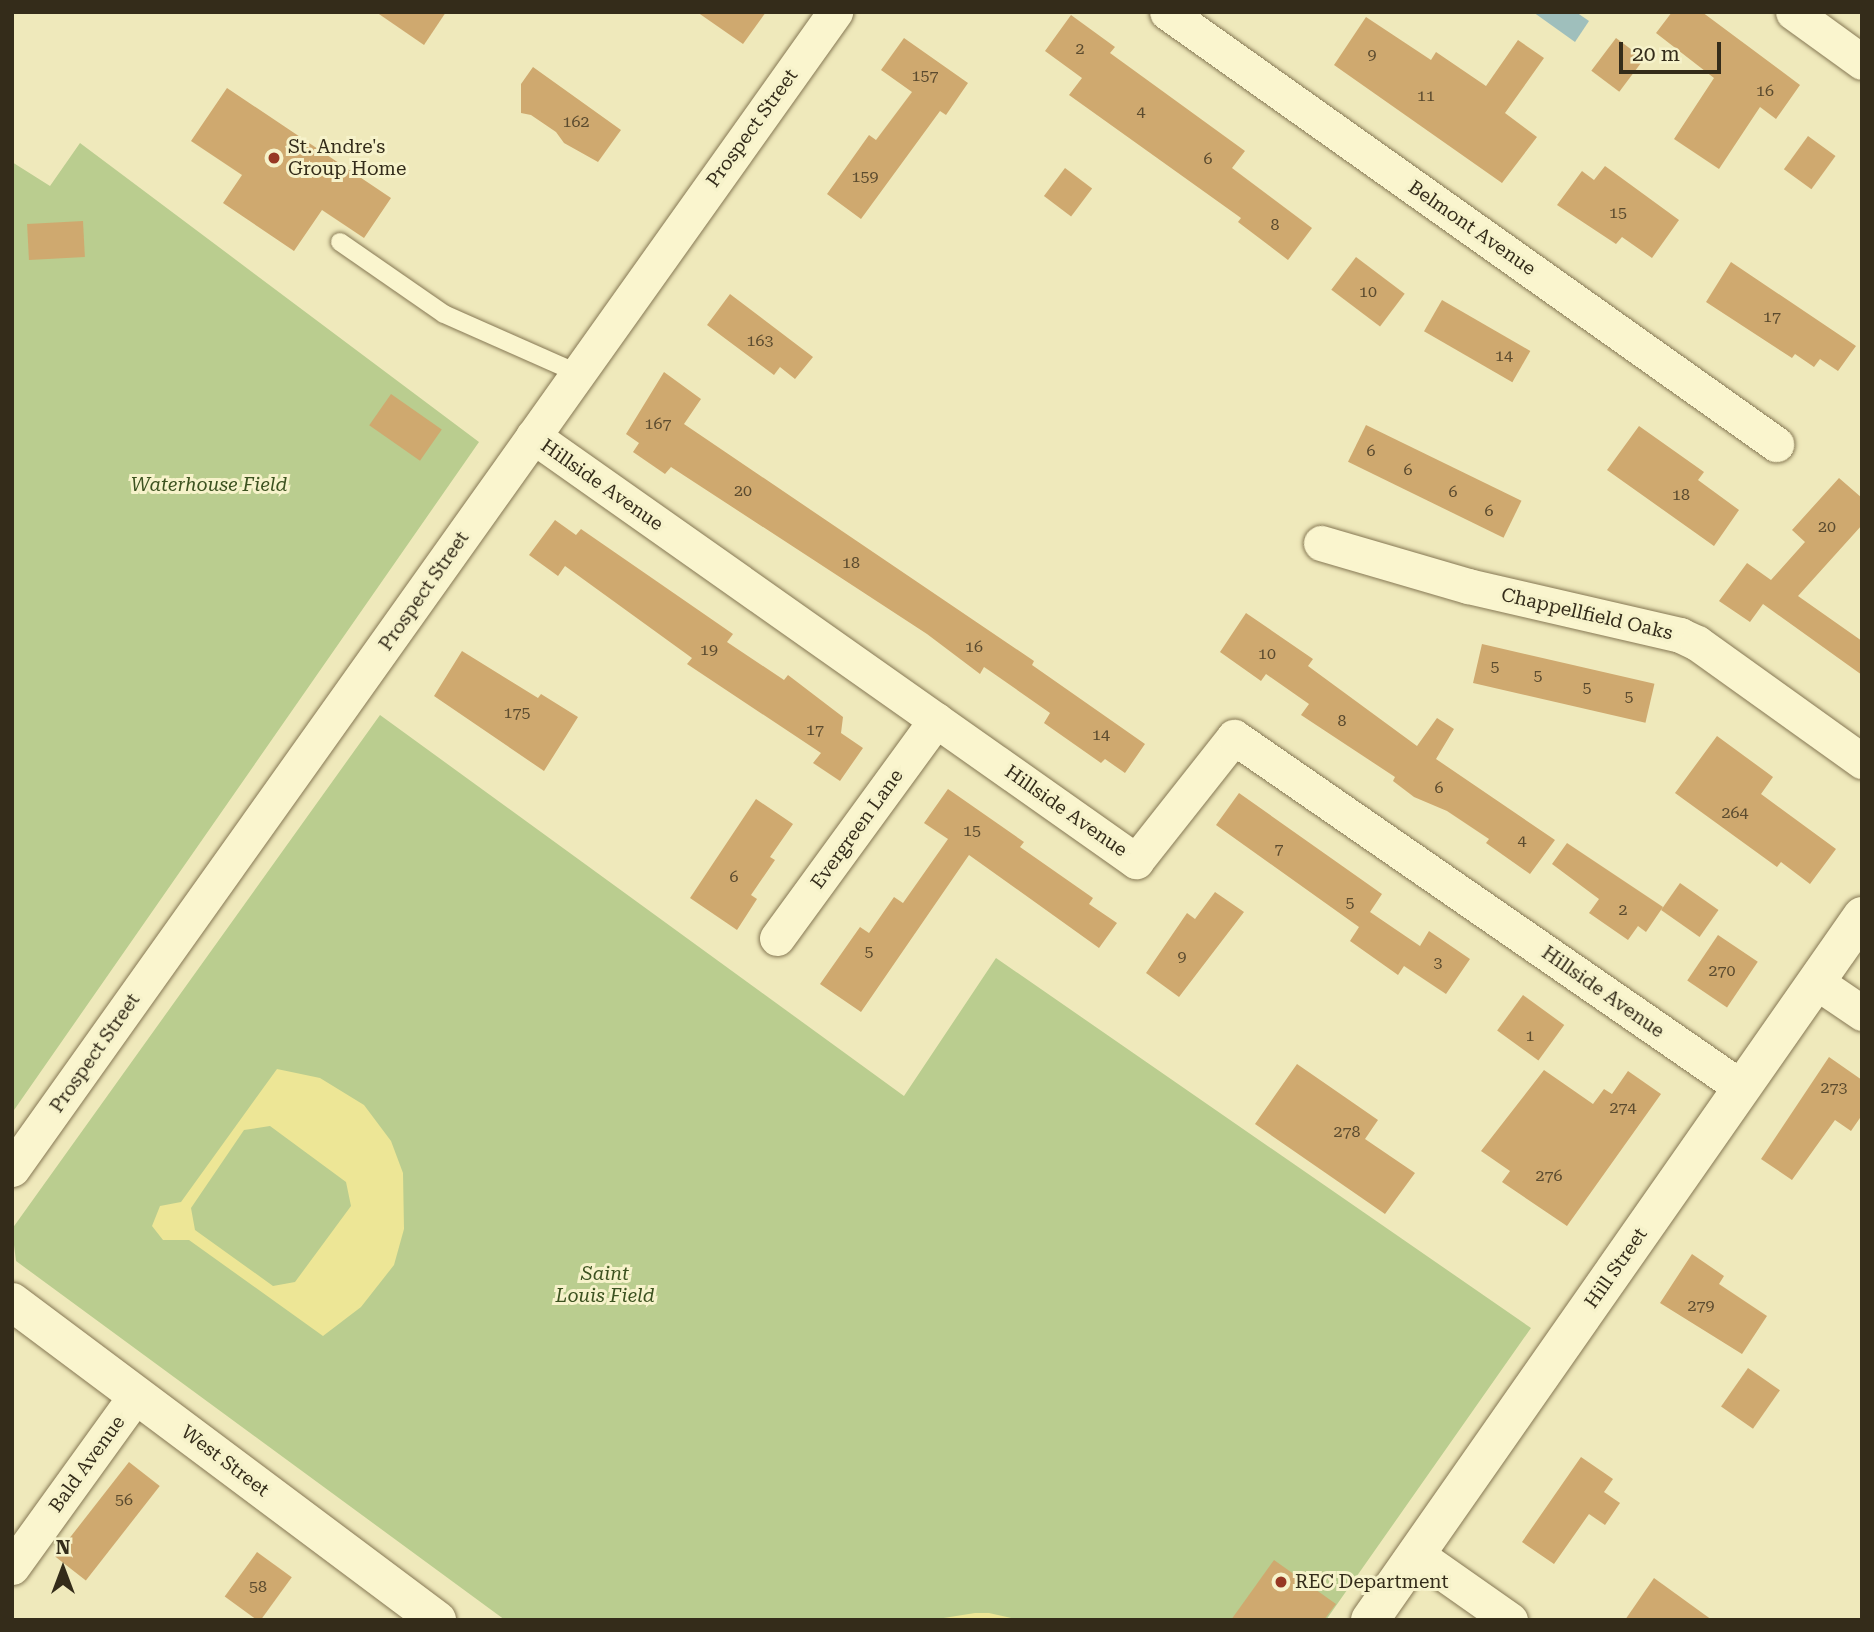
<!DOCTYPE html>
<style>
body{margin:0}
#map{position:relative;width:1874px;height:1632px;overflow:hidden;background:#efe9bb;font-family:"Roboto Serif",serif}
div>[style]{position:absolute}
.green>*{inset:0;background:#bacd8f}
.sand>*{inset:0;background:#ede696}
.water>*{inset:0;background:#9fbfbc}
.building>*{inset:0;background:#cfa96f;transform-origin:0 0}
.roads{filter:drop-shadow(0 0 2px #867854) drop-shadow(0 0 2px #867854)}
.lane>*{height:18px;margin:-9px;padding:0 9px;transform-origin:9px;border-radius:9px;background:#faf5ce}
.street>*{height:35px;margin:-17.5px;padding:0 17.5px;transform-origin:17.5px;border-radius:17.5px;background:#faf5ce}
.secondary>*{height:38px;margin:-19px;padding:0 19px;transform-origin:19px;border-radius:19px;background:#faf5ce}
.dots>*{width:19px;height:19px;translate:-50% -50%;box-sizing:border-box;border:4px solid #f6f2ca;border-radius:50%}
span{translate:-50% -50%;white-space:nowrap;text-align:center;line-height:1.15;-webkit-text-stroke:6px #f6f2ca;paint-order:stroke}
.number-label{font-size:16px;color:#5b4b2f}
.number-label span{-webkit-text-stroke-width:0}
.street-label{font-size:19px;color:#342c1a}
.poi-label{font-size:19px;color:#342c1a}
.left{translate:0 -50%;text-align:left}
.park-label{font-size:19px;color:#3c5220;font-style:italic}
.frame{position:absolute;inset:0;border:14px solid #342c1a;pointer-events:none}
.north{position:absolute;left:28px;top:1534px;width:70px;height:70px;-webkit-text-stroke:5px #f6f2ca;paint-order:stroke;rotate:0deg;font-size:19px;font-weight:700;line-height:28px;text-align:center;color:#342c1a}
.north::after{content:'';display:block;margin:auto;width:24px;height:32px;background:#342c1a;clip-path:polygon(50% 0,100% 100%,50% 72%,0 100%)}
.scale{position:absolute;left:1619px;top:42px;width:102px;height:32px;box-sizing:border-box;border:4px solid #342c1a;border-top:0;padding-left:9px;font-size:21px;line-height:24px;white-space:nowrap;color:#342c1a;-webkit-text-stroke:5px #f6f2ca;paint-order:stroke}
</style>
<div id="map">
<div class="green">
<i style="clip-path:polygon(80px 143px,479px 442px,12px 1113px,12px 162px,50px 186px)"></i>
<i style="clip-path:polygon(380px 715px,904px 1096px,996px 958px,1531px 1328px,1326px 1620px,505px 1620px,16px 1261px,12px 1229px)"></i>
</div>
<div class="sand">
<i style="clip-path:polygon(evenodd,277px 1069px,320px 1078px,364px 1105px,391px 1141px,403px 1173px,404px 1229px,394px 1265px,361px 1307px,323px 1336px,189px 1240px,163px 1240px,152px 1226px,160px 1206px,181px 1202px,277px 1069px,270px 1126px,346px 1182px,351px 1206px,295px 1282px,273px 1286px,195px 1230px,191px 1208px,244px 1130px,270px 1126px)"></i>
<i style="clip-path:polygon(975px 1613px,989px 1613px,1020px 1620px,931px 1620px)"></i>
</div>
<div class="water">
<i style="clip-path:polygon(1533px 12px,1576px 12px,1589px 21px,1575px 42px)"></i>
</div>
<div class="building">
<i style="clip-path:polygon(376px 12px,446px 12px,424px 45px)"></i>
<i style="clip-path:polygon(697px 12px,766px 12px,743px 44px)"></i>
<i style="clip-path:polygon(1672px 12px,1702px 12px,1800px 85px,1776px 119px,1760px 107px,1719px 169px,1674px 139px,1714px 78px,1656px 33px)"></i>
<i style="clip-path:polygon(1071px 15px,1115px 47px,1110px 53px,1245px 151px,1232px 168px,1312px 228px,1288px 260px,1238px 222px,1241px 218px,1069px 95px,1082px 78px,1045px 51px)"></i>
<i style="clip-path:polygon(1366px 17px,1431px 60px,1436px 52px,1486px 86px,1518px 40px,1544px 58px,1505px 113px,1537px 137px,1502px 183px,1334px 65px)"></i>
<i style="clip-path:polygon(904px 38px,968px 83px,946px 115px,940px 111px,861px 219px,827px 194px,869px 135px,876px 140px,912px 92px,881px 70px)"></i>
<i style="left:1616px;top:38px;width:35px;height:41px;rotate:37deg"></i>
<i style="clip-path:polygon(533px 67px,621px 130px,598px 162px,564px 143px,556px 132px,531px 115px,521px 113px,521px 84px)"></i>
<i style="clip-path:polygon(227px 88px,391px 198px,364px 238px,322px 210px,294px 251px,223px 203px,242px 175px,191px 141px)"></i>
<i style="left:1808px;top:136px;width:34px;height:41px;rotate:36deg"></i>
<i style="clip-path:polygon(1605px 166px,1679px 220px,1652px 258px,1622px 237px,1616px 244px,1557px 205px,1582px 171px,1594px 180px)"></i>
<i style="left:1065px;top:168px;width:34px;height:35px;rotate:37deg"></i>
<i style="left:83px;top:221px;width:36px;height:56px;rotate:87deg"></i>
<i style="left:1356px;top:257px;width:61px;height:41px;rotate:37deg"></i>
<i style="clip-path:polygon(1731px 262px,1856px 346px,1838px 371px,1820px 359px,1814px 367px,1795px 354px,1792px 358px,1706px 302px)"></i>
<i style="clip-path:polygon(730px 294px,813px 357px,795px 379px,780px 367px,774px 375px,707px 325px)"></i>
<i style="left:1442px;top:300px;width:102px;height:36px;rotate:30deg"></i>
<i style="clip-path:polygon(664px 372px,701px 399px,684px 424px,1034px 661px,1032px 665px,1145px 744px,1125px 773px,1105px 759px,1101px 763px,1044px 723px,1050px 713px,990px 671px,984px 667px,980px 674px,927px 634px,671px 467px,665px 474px,633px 452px,639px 443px,626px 434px)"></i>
<i style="left:391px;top:394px;width:62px;height:38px;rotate:35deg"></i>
<i style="left:1366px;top:425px;width:173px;height:41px;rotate:26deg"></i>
<i style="clip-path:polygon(1639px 426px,1704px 472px,1698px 480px,1739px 510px,1714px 546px,1607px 470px)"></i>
<i style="clip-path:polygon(1839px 478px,1862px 498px,1862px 525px,1798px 596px,1862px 641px,1862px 675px,1763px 604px,1750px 622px,1719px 601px,1747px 563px,1771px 580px,1805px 542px,1792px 530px)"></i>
<i style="clip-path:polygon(555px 520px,576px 535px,581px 529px,733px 634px,727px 642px,784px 680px,788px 675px,843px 717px,841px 733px,863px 748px,840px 781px,813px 763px,821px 753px,687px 664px,692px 658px,565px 566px,558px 576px,529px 555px)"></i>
<i style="clip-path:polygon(1246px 613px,1313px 659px,1308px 666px,1417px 746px,1437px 718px,1454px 729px,1436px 759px,1555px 840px,1530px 874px,1486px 843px,1489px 839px,1447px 811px,1414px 797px,1393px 781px,1395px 777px,1301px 715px,1309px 704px,1266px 674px,1261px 681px,1220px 652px)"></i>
<i style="left:1482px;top:644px;width:177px;height:40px;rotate:13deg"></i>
<i style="clip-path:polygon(462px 651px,538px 698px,541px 694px,578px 717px,544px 771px,434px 696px)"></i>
<i style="clip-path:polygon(1717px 736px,1773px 777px,1761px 794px,1836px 849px,1810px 884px,1781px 862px,1777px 867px,1675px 793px)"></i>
<i style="clip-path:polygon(948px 789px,1024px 842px,1020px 847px,1093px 898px,1089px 904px,1117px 923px,1099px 948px,969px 855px,861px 1012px,820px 984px,860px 927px,869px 933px,894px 897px,903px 903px,948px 839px,924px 823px)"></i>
<i style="clip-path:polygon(1239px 793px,1382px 894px,1370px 912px,1420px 946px,1429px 931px,1470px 959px,1446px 994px,1404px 966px,1398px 975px,1350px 941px,1359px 927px,1216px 825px)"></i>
<i style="clip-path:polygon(756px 799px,793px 824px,770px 857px,775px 860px,751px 895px,757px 899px,737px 930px,690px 898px)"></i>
<i style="clip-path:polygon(1567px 843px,1663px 907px,1646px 932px,1638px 926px,1628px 940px,1589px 913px,1599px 899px,1552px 864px)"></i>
<i style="left:1680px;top:883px;width:47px;height:33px;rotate:35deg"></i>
<i style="clip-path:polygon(1215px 892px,1244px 912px,1179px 997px,1146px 973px,1187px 913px,1195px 919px)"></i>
<i style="left:1718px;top:935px;width:48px;height:55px;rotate:34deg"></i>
<i style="left:1523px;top:995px;width:51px;height:44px;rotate:36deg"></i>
<i style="clip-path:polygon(1829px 1057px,1862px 1080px,1862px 1115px,1851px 1131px,1835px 1120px,1792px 1180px,1761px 1159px)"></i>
<i style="clip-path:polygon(1297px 1064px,1378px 1120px,1365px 1139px,1415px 1173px,1385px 1214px,1255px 1124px)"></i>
<i style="clip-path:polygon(1544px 1070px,1593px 1104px,1604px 1089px,1612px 1094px,1628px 1071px,1661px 1094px,1567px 1226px,1502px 1182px,1510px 1171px,1481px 1151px)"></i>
<i style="clip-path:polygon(1692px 1254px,1724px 1276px,1719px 1284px,1767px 1316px,1742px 1354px,1660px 1303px)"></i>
<i style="left:1748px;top:1368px;width:39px;height:47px;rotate:35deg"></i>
<i style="clip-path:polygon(1581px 1457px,1613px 1479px,1604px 1492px,1620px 1503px,1605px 1525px,1589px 1514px,1554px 1564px,1522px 1542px)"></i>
<i style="left:129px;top:1462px;width:39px;height:120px;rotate:38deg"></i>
<i style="left:257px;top:1552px;width:43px;height:55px;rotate:36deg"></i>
<i style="clip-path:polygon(1274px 1560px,1336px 1604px,1324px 1620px,1231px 1620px)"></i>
<i style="clip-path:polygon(1654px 1578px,1712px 1620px,1625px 1620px)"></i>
</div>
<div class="roads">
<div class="lane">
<i style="left:340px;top:242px;width:126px;rotate:34.7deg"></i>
<i style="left:444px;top:314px;width:145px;rotate:23.9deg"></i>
</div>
<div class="street">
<i style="left:1167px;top:12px;width:747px;rotate:35.35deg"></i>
<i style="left:1793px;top:12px;width:85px;rotate:35.9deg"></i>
<i style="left:533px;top:436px;width:738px;rotate:35.18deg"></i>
<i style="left:1136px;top:861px;width:158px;rotate:-51.7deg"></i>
<i style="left:1234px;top:737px;width:617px;rotate:34.64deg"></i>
<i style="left:1321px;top:543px;width:153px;rotate:16.3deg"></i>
<i style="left:1468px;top:586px;width:218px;rotate:13deg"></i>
<i style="left:1680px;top:635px;width:19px;rotate:25deg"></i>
<i style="left:1697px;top:643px;width:203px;rotate:35.6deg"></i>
<i style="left:777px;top:938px;width:270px;rotate:-53.9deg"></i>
<i style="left:1815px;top:981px;width:57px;rotate:34.2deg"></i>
<i style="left:12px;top:1169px;width:1420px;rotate:-54.57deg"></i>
<i style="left:1416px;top:1554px;width:115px;rotate:35.1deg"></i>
<i style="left:12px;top:1567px;width:213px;rotate:-54.2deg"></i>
</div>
<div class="secondary">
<i style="left:12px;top:1302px;width:531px;rotate:36.81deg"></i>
<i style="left:1370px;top:1620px;width:859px;rotate:-55.05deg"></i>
</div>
</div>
<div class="dots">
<i style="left:274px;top:158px;background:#973823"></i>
<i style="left:1281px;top:1582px;background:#973823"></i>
</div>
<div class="number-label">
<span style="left:1080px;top:49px">2</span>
<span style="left:1372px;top:55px">9</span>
<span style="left:925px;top:76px">157</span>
<span style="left:1765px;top:91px">16</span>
<span style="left:1426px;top:96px">11</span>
<span style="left:1141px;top:112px">4</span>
<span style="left:576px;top:122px">162</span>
<span style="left:1208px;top:159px">6</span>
<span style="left:865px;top:177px">159</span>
<span style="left:1618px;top:213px">15</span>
<span style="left:1275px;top:225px">8</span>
<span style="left:1368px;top:292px">10</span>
<span style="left:1772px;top:317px">17</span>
<span style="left:760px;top:341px">163</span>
<span style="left:1504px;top:356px">14</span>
<span style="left:658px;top:424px">167</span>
<span style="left:1371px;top:451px">6</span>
<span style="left:1408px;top:470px">6</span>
<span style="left:743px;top:491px">20</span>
<span style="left:1453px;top:492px">6</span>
<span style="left:1681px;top:495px">18</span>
<span style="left:1489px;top:511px">6</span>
<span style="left:1827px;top:527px">20</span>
<span style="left:851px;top:563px">18</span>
<span style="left:974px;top:647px">16</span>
<span style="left:709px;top:650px">19</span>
<span style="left:1267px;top:654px">10</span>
<span style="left:1495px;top:667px">5</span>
<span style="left:1538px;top:676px">5</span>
<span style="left:1587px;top:688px">5</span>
<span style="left:1629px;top:697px">5</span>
<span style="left:517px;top:713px">175</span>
<span style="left:1342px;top:721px">8</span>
<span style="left:815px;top:730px">17</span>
<span style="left:1101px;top:735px">14</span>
<span style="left:1439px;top:788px">6</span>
<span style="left:1735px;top:813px">264</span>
<span style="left:972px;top:831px">15</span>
<span style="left:1522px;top:841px">4</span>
<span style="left:1279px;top:849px">7</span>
<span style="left:734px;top:877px">6</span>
<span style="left:1350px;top:903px">5</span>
<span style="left:1623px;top:910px">2</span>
<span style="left:869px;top:952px">5</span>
<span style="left:1182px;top:957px">9</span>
<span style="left:1438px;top:963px">3</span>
<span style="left:1722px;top:971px">270</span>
<span style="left:1530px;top:1036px">1</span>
<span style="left:1834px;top:1088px">273</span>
<span style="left:1623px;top:1108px">274</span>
<span style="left:1347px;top:1132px">278</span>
<span style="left:1549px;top:1176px">276</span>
<span style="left:1701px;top:1306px">279</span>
<span style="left:124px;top:1500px">56</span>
<span style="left:258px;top:1587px">58</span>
</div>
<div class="street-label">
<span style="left:752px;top:128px;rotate:-54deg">Prospect Street</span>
<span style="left:1472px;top:228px;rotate:35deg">Belmont Avenue</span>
<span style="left:602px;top:485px;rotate:35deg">Hillside Avenue</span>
<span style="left:424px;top:591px;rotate:-55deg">Prospect Street</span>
<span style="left:1587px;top:614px;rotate:13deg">Chappellfield Oaks</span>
<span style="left:1066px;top:811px;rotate:35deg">Hillside Avenue</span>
<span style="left:857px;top:829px;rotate:-54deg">Evergreen Lane</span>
<span style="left:1603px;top:992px;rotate:35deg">Hillside Avenue</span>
<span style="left:95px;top:1053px;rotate:-55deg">Prospect Street</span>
<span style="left:1616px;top:1268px;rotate:-55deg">Hill Street</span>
<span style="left:225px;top:1461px;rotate:37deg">West Street</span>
<span style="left:87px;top:1464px;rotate:-54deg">Bald Avenue</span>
</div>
<div class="poi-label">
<span class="left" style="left:288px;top:158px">St. Andre's<br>Group Home</span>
<span class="left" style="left:1295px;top:1582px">REC Department</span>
</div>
<div class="park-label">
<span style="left:209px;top:485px">Waterhouse Field</span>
<span style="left:605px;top:1285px">Saint<br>Louis Field</span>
</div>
<div class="frame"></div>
<div class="north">N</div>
<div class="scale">20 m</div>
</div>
